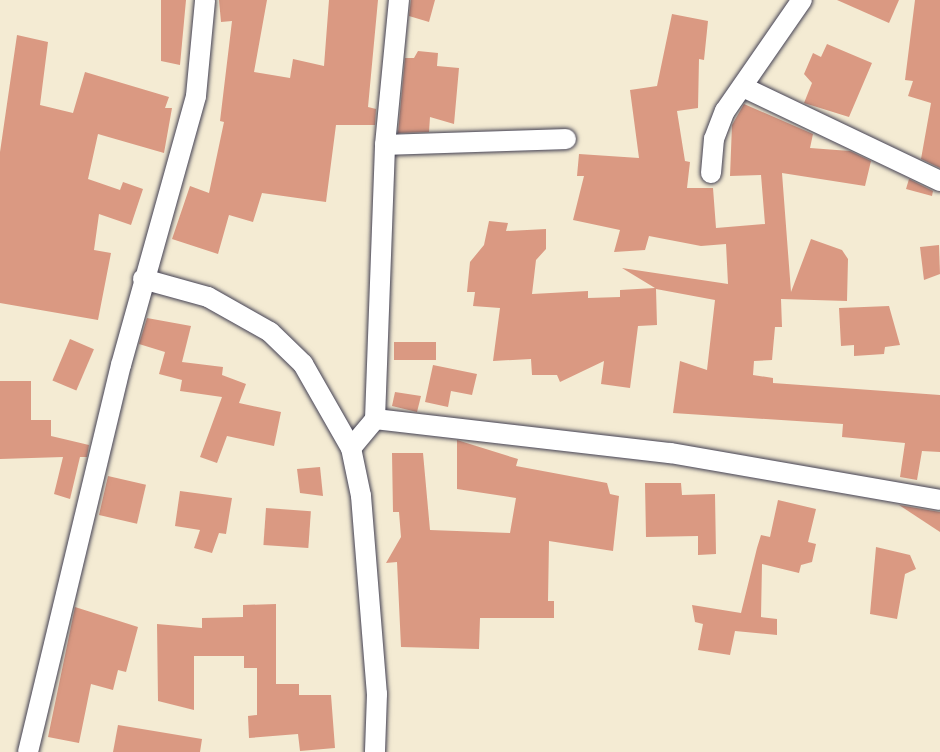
<!DOCTYPE html>
<style>
body{margin:0}
#map{position:relative;width:940px;height:752px;overflow:hidden;background:#f4ebd3;font-family:"Playpen Sans",sans-serif}
div>[style]{position:absolute}
.building>*{inset:0;background:#da9982;transform-origin:0 0}
.roads{filter:drop-shadow(0 0 2px #424052) drop-shadow(0 0 2px #424052)}
.minor>*{height:20px;margin:-10px;padding:0 10px;transform-origin:10px;border-radius:10px;background:#fff}
span{translate:-50% -50%;white-space:nowrap;text-align:center;line-height:1.15;-webkit-text-stroke:5px #fbf7ec;paint-order:stroke}
</style>
<div id="map">
<div class="building">
<i style="clip-path:polygon(161px 0,186px 0,180px 65px,161px 61px)"></i>
<i style="clip-path:polygon(219px 0,267px 0,254px 72px,290px 78px,293px 59px,324px 66px,329px 0,378px 0,368px 107px,376px 109px,375px 125px,336px 125px,326px 202px,262px 193px,253px 222px,229px 215px,218px 254px,172px 239px,190px 186px,209px 193px,224px 122px,220px 121px,232px 21px,221px 22px)"></i>
<i style="clip-path:polygon(411px 0,435px 0,429px 22px,409px 16px)"></i>
<i style="clip-path:polygon(837px 0,899px 0,889px 23px)"></i>
<i style="clip-path:polygon(915px 0,940px 0,940px 168px,921px 159px,931px 103px,908px 96px,913px 81px,905px 80px)"></i>
<i style="clip-path:polygon(672px 14px,708px 21px,704px 60px,699px 59px,698px 108px,677px 111px,685px 161px,690px 162px,687px 188px,713px 188px,716px 228px,765px 224px,761px 175px,730px 176px,732px 125px,744px 104px,813px 134px,810px 148px,850px 151px,871px 161px,865px 186px,782px 173px,791px 292px,811px 239px,842px 250px,848px 259px,847px 301px,781px 299px,782px 327px,775px 327px,772px 360px,754px 361px,753px 375px,773px 378px,773px 383px,940px 395px,940px 452px,922px 451px,917px 480px,900px 477px,905px 443px,842px 437px,843px 424px,673px 413px,680px 361px,707px 370px,715px 300px,656px 289px,657px 325px,638px 326px,630px 388px,601px 384px,604px 361px,560px 382px,557px 375px,532px 375px,531px 359px,493px 361px,500px 308px,473px 306px,475px 292px,467px 292px,470px 262px,484px 245px,489px 221px,508px 223px,506px 231px,546px 229px,546px 249px,536px 260px,532px 294px,588px 291px,588px 298px,620px 297px,620px 290px,655px 288px,622px 268px,728px 284px,726px 244px,701px 246px,649px 236px,645px 250px,614px 252px,620px 230px,573px 220px,584px 176px,577px 176px,579px 154px,639px 158px,630px 90px,657px 86px)"></i>
<i style="clip-path:polygon(17px 35px,48px 42px,40px 105px,73px 113px,85px 72px,169px 97px,165px 108px,172px 108px,164px 153px,98px 134px,88px 179px,120px 190px,123px 182px,143px 189px,131px 225px,99px 214px,94px 250px,111px 253px,98px 320px,0 303px,0 152px)"></i>
<i style="clip-path:polygon(827px 44px,872px 63px,849px 117px,804px 103px,812px 83px,804px 74px,813px 53px,821px 57px)"></i>
<i style="clip-path:polygon(418px 51px,438px 53px,437px 66px,459px 68px,454px 124px,430px 117px,429px 132px,398px 133px,405px 58px,414px 58px)"></i>
<i style="clip-path:polygon(909px 179px,933px 191px,932px 196px,906px 189px)"></i>
<i style="clip-path:polygon(939px 245px,940px 274px,924px 280px,920px 247px)"></i>
<i style="clip-path:polygon(889px 306px,900px 345px,885px 347px,884px 354px,854px 356px,854px 345px,841px 346px,839px 308px)"></i>
<i style="clip-path:polygon(147px 318px,191px 326px,182px 362px,223px 367px,222px 375px,246px 384px,239px 403px,281px 412px,274px 446px,227px 436px,217px 463px,200px 457px,222px 397px,180px 391px,182px 380px,159px 374px,165px 352px,139px 344px)"></i>
<i style="left:70px;top:339px;width:26px;height:45px;rotate:23deg"></i>
<i style="left:436px;top:342px;width:18px;height:42px;rotate:90deg"></i>
<i style="clip-path:polygon(433px 365px,477px 374px,472px 395px,451px 391px,448px 407px,425px 402px)"></i>
<i style="clip-path:polygon(0 381px,31px 381px,31px 420px,51px 420px,51px 436px,89px 445px,87px 457px,80px 457px,70px 499px,54px 494px,63px 457px,0 459px)"></i>
<i style="clip-path:polygon(395px 392px,421px 396px,417px 412px,392px 406px)"></i>
<i style="clip-path:polygon(457px 440px,518px 459px,516px 466px,607px 483px,610px 494px,619px 496px,613px 551px,549px 541px,548px 601px,554px 601px,554px 618px,480px 618px,479px 649px,401px 647px,397px 562px,386px 563px,401px 537px,399px 512px,393px 512px,392px 453px,423px 453px,430px 530px,510px 533px,516px 498px,457px 489px)"></i>
<i style="clip-path:polygon(320px 467px,323px 496px,300px 493px,297px 469px)"></i>
<i style="left:108px;top:476px;width:39px;height:40px;rotate:13deg"></i>
<i style="clip-path:polygon(645px 483px,681px 483px,682px 495px,715px 494px,716px 554px,698px 555px,698px 536px,646px 537px)"></i>
<i style="clip-path:polygon(180px 491px,232px 498px,226px 534px,219px 533px,212px 553px,194px 548px,200px 530px,175px 526px)"></i>
<i style="clip-path:polygon(778px 500px,816px 509px,808px 542px,816px 544px,812px 562px,801px 565px,799px 573px,762px 564px,761px 617px,777px 619px,777px 635px,735px 631px,730px 655px,698px 650px,703px 624px,695px 622px,692px 605px,741px 613px,757px 548px,761px 535px,770px 537px)"></i>
<i style="clip-path:polygon(899px 505px,940px 512px,940px 532px)"></i>
<i style="left:266px;top:508px;width:45px;height:37px;rotate:4deg"></i>
<i style="clip-path:polygon(876px 547px,910px 555px,916px 569px,905px 574px,897px 619px,870px 614px)"></i>
<i style="clip-path:polygon(276px 604px,276px 684px,299px 684px,299px 695px,331px 695px,335px 748px,300px 751px,298px 734px,249px 738px,248px 716px,257px 715px,257px 668px,244px 668px,244px 656px,194px 656px,194px 710px,158px 701px,157px 624px,202px 628px,202px 618px,243px 617px,243px 605px)"></i>
<i style="clip-path:polygon(75px 607px,138px 627px,126px 672px,118px 670px,113px 690px,91px 684px,79px 743px,48px 737px)"></i>
<i style="clip-path:polygon(118px 725px,202px 739px,200px 752px,113px 752px)"></i>
</div>
<div class="roads">
<div class="minor">
<i style="left:745px;top:88px;width:216px;rotate:25.5deg"></i>
<i style="left:385px;top:145px;width:181px;rotate:-1.9deg"></i>
<i style="left:711px;top:173px;width:34px;rotate:-85deg"></i>
<i style="left:714px;top:139px;width:30px;rotate:-69deg"></i>
<i style="left:725px;top:111px;width:135px;rotate:-55.3deg"></i>
<i style="left:143px;top:279px;width:67px;rotate:15.5deg"></i>
<i style="left:208px;top:297px;width:71px;rotate:29.4deg"></i>
<i style="left:270px;top:332px;width:46px;rotate:44.1deg"></i>
<i style="left:303px;top:364px;width:97px;rotate:60.3deg"></i>
<i style="left:351px;top:448px;width:49px;rotate:78.2deg"></i>
<i style="left:361px;top:496px;width:199px;rotate:85.4deg"></i>
<i style="left:377px;top:694px;width:58px;rotate:92deg"></i>
<i style="left:375px;top:419px;width:298px;rotate:6.6deg"></i>
<i style="left:671px;top:453px;width:273px;rotate:9.9deg"></i>
<i style="left:351px;top:448px;width:38px;rotate:-50deg"></i>
<i style="left:375px;top:419px;width:274px;rotate:-87.9deg"></i>
<i style="left:385px;top:145px;width:146px;rotate:-84.5deg"></i>
<i style="left:28px;top:752px;width:398px;rotate:-76.5deg"></i>
<i style="left:121px;top:365px;width:279px;rotate:-74.4deg"></i>
<i style="left:196px;top:96px;width:96px;rotate:-84.6deg"></i>
</div>
</div>
</div>
